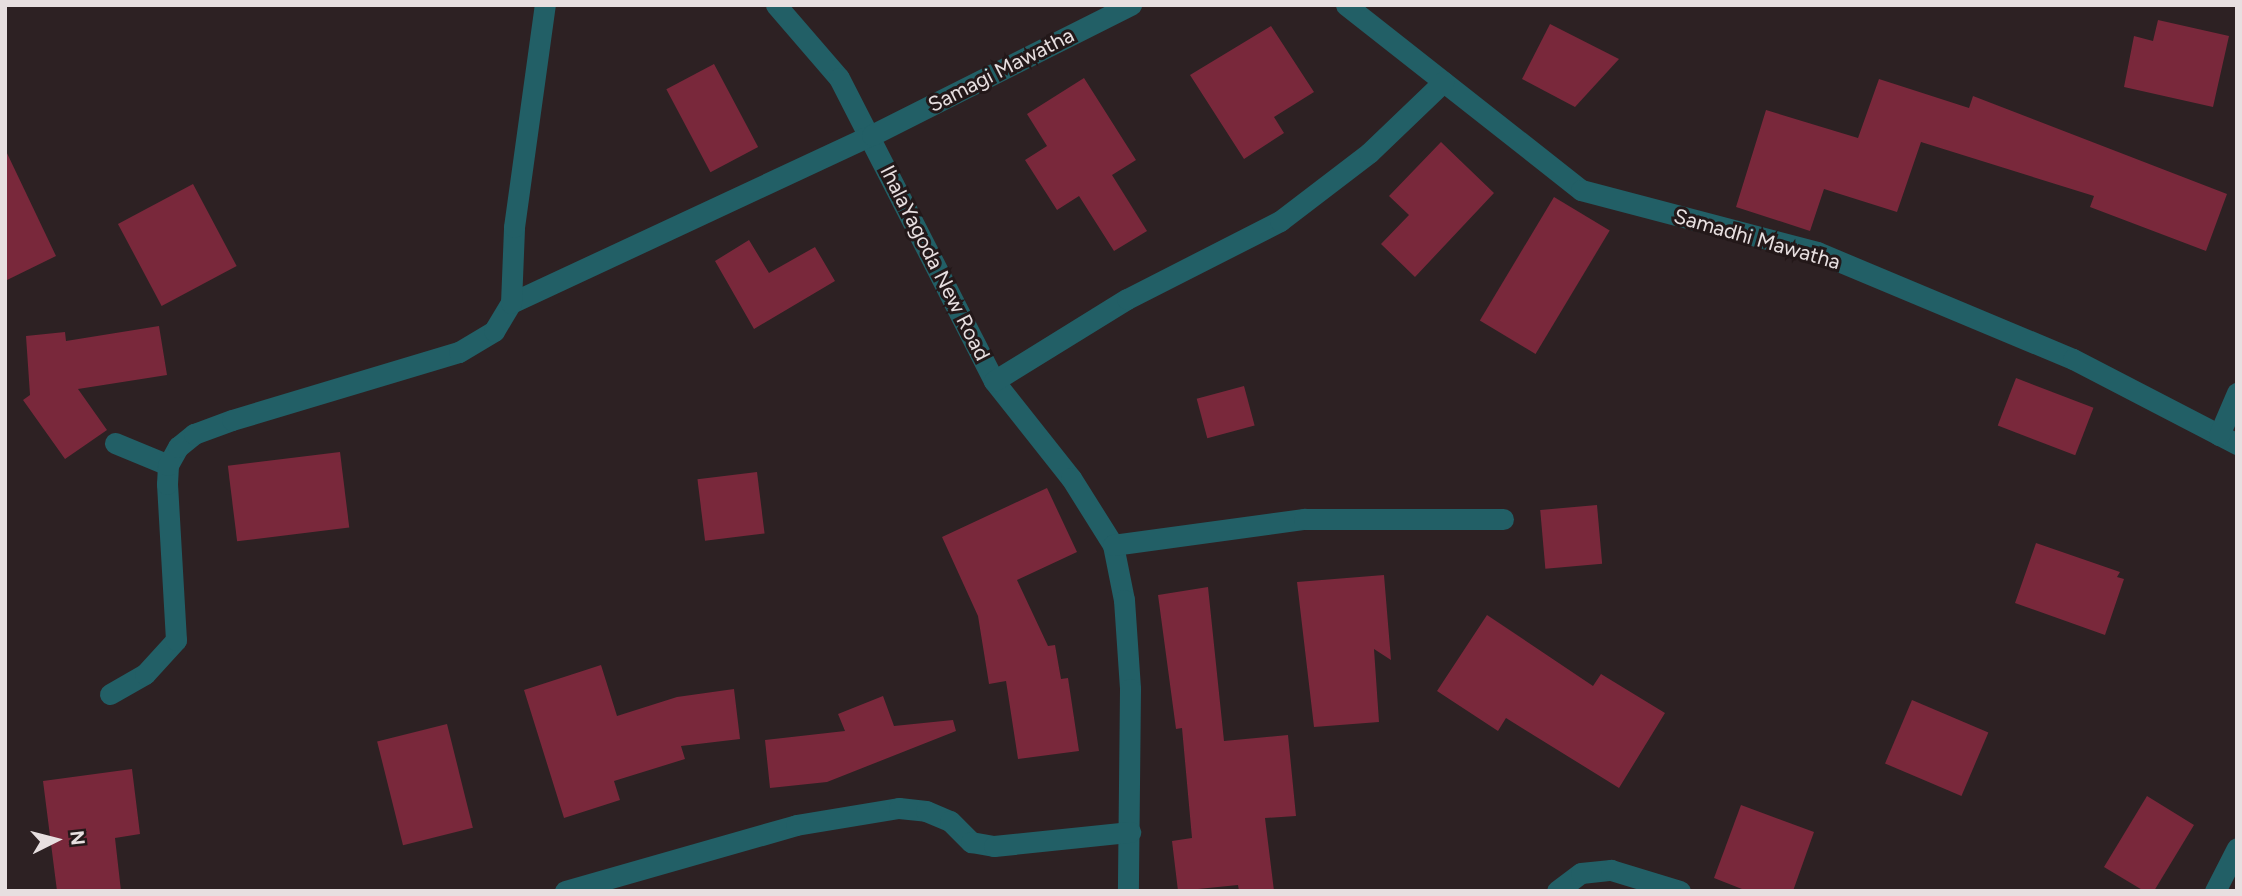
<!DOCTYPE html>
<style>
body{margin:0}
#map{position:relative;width:2242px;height:896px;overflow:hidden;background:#2d2123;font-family:Figtree,sans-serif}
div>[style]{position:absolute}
.building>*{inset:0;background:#79283b;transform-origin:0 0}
.lane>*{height:21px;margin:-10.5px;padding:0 10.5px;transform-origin:10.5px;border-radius:10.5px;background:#225f66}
.street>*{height:21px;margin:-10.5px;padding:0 10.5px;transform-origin:10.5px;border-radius:10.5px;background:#225f66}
span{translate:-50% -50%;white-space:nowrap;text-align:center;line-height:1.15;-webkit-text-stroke:6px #231819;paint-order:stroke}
.street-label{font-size:21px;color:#e7dfe0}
.frame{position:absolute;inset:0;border:7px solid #e7dfe0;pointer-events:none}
.north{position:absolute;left:21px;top:805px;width:70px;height:70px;-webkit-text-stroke:5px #231819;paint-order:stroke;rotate:84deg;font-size:19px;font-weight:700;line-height:28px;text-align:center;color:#e7dfe0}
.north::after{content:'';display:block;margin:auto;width:24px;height:32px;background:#e7dfe0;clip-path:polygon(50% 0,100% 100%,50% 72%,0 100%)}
</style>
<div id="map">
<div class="building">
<i style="clip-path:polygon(2158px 20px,2229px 36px,2213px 107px,2124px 87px,2134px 36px,2153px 41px)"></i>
<i style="clip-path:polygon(1550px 24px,1619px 59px,1575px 107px,1522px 79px)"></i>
<i style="clip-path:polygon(1271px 26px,1314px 92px,1274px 117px,1284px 133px,1244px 159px,1190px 75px)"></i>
<i style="left:714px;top:64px;width:94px;height:54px;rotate:62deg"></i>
<i style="clip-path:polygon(1084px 78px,1136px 160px,1112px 175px,1147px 231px,1114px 251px,1079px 196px,1057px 210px,1025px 160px,1047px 146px,1027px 114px)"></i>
<i style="clip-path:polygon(1879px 79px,1969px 108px,1973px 96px,2227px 194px,2206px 251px,2090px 207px,2094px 196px,1921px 142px,1897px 212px,1824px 189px,1810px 231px,1736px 207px,1766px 110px,1858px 138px)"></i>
<i style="clip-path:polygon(1441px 142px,1494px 193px,1415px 277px,1381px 244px,1409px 215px,1389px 196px)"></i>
<i style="clip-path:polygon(5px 149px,56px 256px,5px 281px)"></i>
<i style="left:193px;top:184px;width:93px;height:85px;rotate:62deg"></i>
<i style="left:1554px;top:197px;width:65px;height:144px;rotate:31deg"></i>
<i style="clip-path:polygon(749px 240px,769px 273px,815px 247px,835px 281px,754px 329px,715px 261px)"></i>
<i style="clip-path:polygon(159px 326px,167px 375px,78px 389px,107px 430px,65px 459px,23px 400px,30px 395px,26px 336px,65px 332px,66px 341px)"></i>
<i style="left:2016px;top:378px;width:83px;height:51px;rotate:21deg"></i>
<i style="left:1244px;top:386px;width:41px;height:49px;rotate:75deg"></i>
<i style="left:340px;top:452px;width:76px;height:113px;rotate:83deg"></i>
<i style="left:757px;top:472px;width:62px;height:60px;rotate:83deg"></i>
<i style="clip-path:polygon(1047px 488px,1077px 552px,1017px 580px,1048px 646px,1055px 645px,1061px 679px,1068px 678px,1079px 751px,1018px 759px,1006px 681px,989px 684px,978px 616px,942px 537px)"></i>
<i style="left:1597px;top:505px;width:59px;height:57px;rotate:85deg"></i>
<i style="clip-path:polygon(2036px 543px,2120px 572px,2117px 577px,2124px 579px,2105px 635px,2015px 603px)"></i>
<i style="clip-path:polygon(1384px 575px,1391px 660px,1374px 649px,1379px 722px,1314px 727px,1297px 582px)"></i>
<i style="clip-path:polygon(1208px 587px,1224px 741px,1288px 735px,1296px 816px,1265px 818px,1274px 891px,1239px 891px,1238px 885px,1178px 891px,1172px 841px,1192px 838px,1182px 728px,1176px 729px,1158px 595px)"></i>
<i style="clip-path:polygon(1487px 615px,1593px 686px,1601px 674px,1665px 713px,1619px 788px,1506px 718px,1498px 731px,1437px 691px)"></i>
<i style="clip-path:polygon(601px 665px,617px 716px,677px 697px,734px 689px,740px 739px,681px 746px,685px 759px,614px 781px,620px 800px,564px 818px,524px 690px)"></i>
<i style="clip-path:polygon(883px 696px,894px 726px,953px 720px,956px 731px,827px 782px,770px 788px,765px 740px,845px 731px,838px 714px)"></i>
<i style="left:1912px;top:700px;width:83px;height:69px;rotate:23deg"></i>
<i style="left:447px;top:724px;width:107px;height:72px;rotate:76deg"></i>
<i style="clip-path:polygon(132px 769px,140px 834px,115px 838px,121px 891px,57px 891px,43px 781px)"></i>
<i style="clip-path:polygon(2147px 796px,2194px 825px,2154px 891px,2144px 891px,2104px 867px)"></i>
<i style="clip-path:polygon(1741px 805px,1814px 832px,1793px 891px,1747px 891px,1714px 878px)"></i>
</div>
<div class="lane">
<i style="left:115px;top:443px;width:57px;rotate:22.5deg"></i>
</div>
<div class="street">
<i style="left:776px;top:5px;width:96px;rotate:49.2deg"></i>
<i style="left:839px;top:78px;width:340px;rotate:62.9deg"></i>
<i style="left:994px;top:381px;width:124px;rotate:51.6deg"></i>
<i style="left:1071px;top:478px;width:79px;rotate:57.9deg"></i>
<i style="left:1113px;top:545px;width:56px;rotate:78.7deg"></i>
<i style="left:1124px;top:600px;width:89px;rotate:86.1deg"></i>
<i style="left:1130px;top:689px;width:202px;rotate:90.6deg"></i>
<i style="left:1346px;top:5px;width:299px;rotate:38.2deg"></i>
<i style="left:1581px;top:190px;width:244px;rotate:14.7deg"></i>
<i style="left:1817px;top:252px;width:277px;rotate:22.7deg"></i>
<i style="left:2073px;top:359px;width:185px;rotate:27.4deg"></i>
<i style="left:511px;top:303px;width:398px;rotate:-25deg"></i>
<i style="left:872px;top:135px;width:290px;rotate:-26.7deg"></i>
<i style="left:994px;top:381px;width:156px;rotate:-31.7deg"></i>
<i style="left:1127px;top:299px;width:172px;rotate:-27deg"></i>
<i style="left:1280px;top:221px;width:112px;rotate:-37.4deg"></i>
<i style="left:1369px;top:153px;width:103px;rotate:-43.8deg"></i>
<i style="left:2219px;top:435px;width:46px;rotate:-66.8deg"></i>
<i style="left:1113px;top:545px;width:193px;rotate:-7.8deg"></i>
<i style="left:1304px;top:519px;width:199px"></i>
<i style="left:110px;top:694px;width:40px;rotate:-29.7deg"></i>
<i style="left:145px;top:674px;width:46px;rotate:-47.6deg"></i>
<i style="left:176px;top:640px;width:156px;rotate:-93.3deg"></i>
<i style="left:167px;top:484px;width:19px;rotate:-87deg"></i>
<i style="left:168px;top:465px;width:21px;rotate:-61deg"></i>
<i style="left:178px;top:447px;width:21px;rotate:-39deg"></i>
<i style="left:194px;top:434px;width:40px;rotate:-20.2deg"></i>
<i style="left:232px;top:420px;width:237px;rotate:-16.7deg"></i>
<i style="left:459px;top:352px;width:41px;rotate:-31deg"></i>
<i style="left:494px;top:331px;width:33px;rotate:-59deg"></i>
<i style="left:511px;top:303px;width:76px;rotate:-87.7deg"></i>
<i style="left:514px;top:227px;width:224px;rotate:-82.1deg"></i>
<i style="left:565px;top:891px;width:240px;rotate:-15.9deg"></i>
<i style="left:796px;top:825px;width:104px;rotate:-9.4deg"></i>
<i style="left:899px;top:808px;width:27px;rotate:6deg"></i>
<i style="left:926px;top:811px;width:26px;rotate:23deg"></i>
<i style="left:950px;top:821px;width:30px;rotate:45deg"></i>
<i style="left:971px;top:842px;width:23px;rotate:10deg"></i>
<i style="left:994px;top:846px;width:137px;rotate:-5.9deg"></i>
<i style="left:1557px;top:891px;width:30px;rotate:-37deg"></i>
<i style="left:1581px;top:873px;width:30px;rotate:-6deg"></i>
<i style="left:1611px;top:870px;width:72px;rotate:16.9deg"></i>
<i style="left:2215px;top:891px;width:48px;rotate:-62.9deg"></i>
</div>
<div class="street-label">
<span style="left:1001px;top:70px;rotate:-27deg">Samagi Mawatha</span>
<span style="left:1757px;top:239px;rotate:16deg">Samadhi Mawatha</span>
<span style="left:935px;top:263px;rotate:63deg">IhalaYagoda New Road</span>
</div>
<div class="frame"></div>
<div class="north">N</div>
</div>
